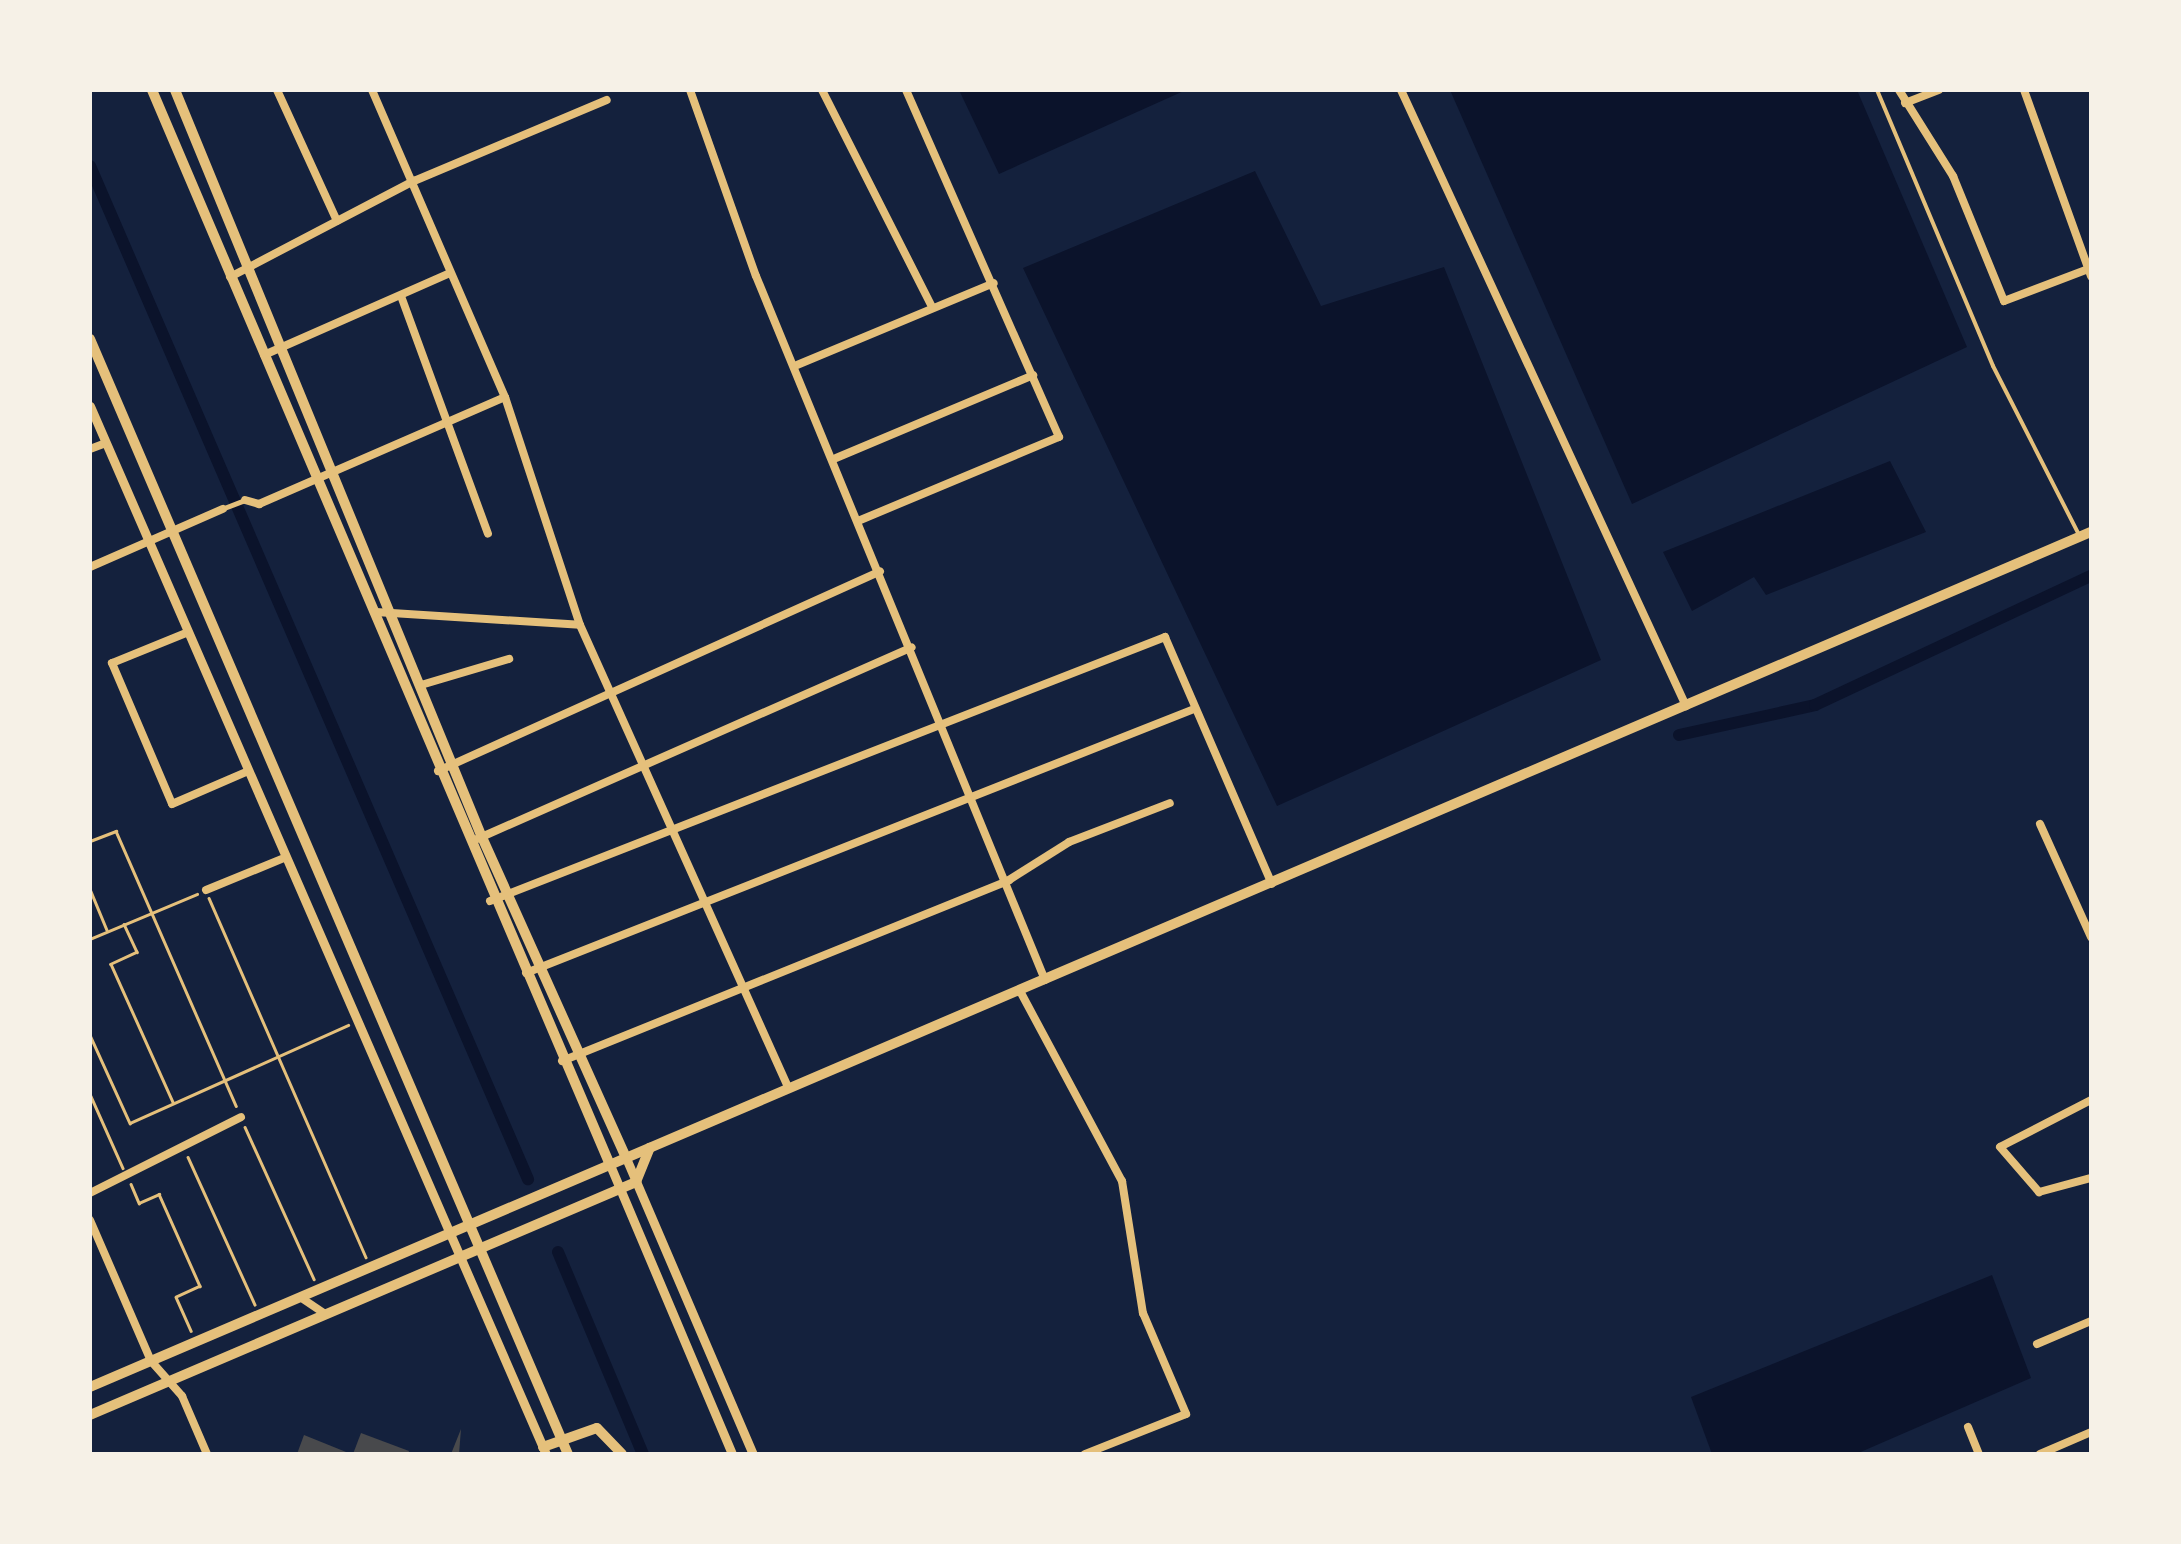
<!DOCTYPE html>
<style>
body{margin:0}
#map{position:relative;width:2181px;height:1544px;overflow:hidden;background:#14213d;font-family:"DM Sans",sans-serif}
div>[style]{position:absolute}
.water>*{inset:0;background:#0b132b}
.canal>*{height:12px;margin:-6px;padding:0 6px;transform-origin:6px;border-radius:6px;background:#0b132b}
.building>*{inset:0;background:#48494c}
.path>*{height:2.5px;margin:-1.25px;padding:0 1.25px;transform-origin:1.25px;border-radius:1.25px;background:#e5c07b}
.service>*{height:4px;margin:-2px;padding:0 2px;transform-origin:2px;border-radius:2px;background:#e5c07b}
.pedestrian>*{height:5px;margin:-2.5px;padding:0 2.5px;transform-origin:2.5px;border-radius:2.5px;background:#e5c07b}
.minor>*{height:8px;margin:-4px;padding:0 4px;transform-origin:4px;border-radius:4px;background:#e5c07b}
.tertiary>*{height:9px;margin:-4.5px;padding:0 4.5px;transform-origin:4.5px;border-radius:4.5px;background:#e5c07b}
.secondary>*{height:10px;margin:-5px;padding:0 5px;transform-origin:5px;border-radius:5px;background:#e5c07b}
span{translate:-50% -50%;white-space:nowrap;text-align:center;line-height:1.15;-webkit-text-stroke:10px #f6f1e7;paint-order:stroke}
.frame{position:absolute;inset:0;border:92px solid #f6f1e7;pointer-events:none}
</style>
<div id="map">
<div class="water">
<i style="clip-path:polygon(959px 90px,1186px 90px,999px 174px)"></i>
<i style="clip-path:polygon(1450px 90px,1857px 90px,1967px 347px,1632px 504px)"></i>
<i style="clip-path:polygon(1255px 171px,1321px 306px,1444px 267px,1601px 660px,1277px 806px,1023px 268px)"></i>
<i style="clip-path:polygon(1890px 461px,1926px 532px,1766px 595px,1754px 577px,1692px 611px,1663px 552px)"></i>
<i style="clip-path:polygon(1992px 1275px,2031px 1378px,1856px 1454px,1712px 1454px,1691px 1397px)"></i>
</div>
<div class="canal">
<i style="left:90px;top:166px;width:1104px;rotate:66.62deg"></i>
<i style="left:1679px;top:735px;width:139px;rotate:-12.4deg"></i>
<i style="left:1815px;top:705px;width:305px;rotate:-25.1deg"></i>
<i style="left:558px;top:1252px;width:219px;rotate:67.2deg"></i>
</div>
<div class="building">
<i style="clip-path:polygon(461px 1429px,459px 1454px,451px 1454px)"></i>
<i style="clip-path:polygon(361px 1433px,409px 1451px,408px 1454px,353px 1454px)"></i>
<i style="clip-path:polygon(304px 1435px,351px 1454px,297px 1454px)"></i>
</div>
<div class="path">
<i style="left:90px;top:841px;width:28px;rotate:-21deg"></i>
<i style="left:116px;top:831px;width:300px;rotate:66.4deg"></i>
<i style="left:90px;top:889px;width:44px;rotate:67.5deg"></i>
<i style="left:209px;top:898px;width:392px;rotate:66.4deg"></i>
<i style="left:124px;top:924px;width:31px;rotate:65deg"></i>
<i style="left:137px;top:952px;width:29px;rotate:155deg"></i>
<i style="left:111px;top:964px;width:151px;rotate:65.8deg"></i>
<i style="left:90px;top:939px;width:116px;rotate:-22.8deg"></i>
<i style="left:90px;top:1035px;width:97px;rotate:65.6deg"></i>
<i style="left:130px;top:1123px;width:239px;rotate:-24.2deg"></i>
<i style="left:90px;top:1094px;width:81px;rotate:66deg"></i>
<i style="left:245px;top:1127px;width:167px;rotate:65.6deg"></i>
<i style="left:188px;top:1157px;width:162px;rotate:65.6deg"></i>
<i style="left:131px;top:1184px;width:21px;rotate:67deg"></i>
<i style="left:139px;top:1203px;width:22px;rotate:-24deg"></i>
<i style="left:159px;top:1194px;width:101px;rotate:66deg"></i>
<i style="left:200px;top:1286px;width:26px;rotate:155deg"></i>
<i style="left:176px;top:1297px;width:37px;rotate:66deg"></i>
</div>
<div class="service">
<i style="left:1877px;top:90px;width:299px;rotate:67.2deg"></i>
<i style="left:1993px;top:366px;width:187px;rotate:63deg"></i>
</div>
<div class="pedestrian">
<i style="left:224px;top:508px;width:22px;rotate:-21deg"></i>
</div>
<div class="minor">
<i style="left:277px;top:90px;width:144px;rotate:65.4deg"></i>
<i style="left:372px;top:90px;width:335px;rotate:66.6deg"></i>
<i style="left:505px;top:397px;width:240px;rotate:71.8deg"></i>
<i style="left:580px;top:625px;width:507px;rotate:65.76deg"></i>
<i style="left:690px;top:90px;width:197px;rotate:70.5deg"></i>
<i style="left:756px;top:276px;width:761px;rotate:67.68deg"></i>
<i style="left:822px;top:90px;width:243px;rotate:63.1deg"></i>
<i style="left:1401px;top:90px;width:679px;rotate:65.17deg"></i>
<i style="left:1899px;top:90px;width:102px;rotate:57.9deg"></i>
<i style="left:1953px;top:176px;width:135px;rotate:67.8deg"></i>
<i style="left:2004px;top:301px;width:93px;rotate:-20.8deg"></i>
<i style="left:2024px;top:90px;width:198px;rotate:70.2deg"></i>
<i style="left:1905px;top:103px;width:36px;rotate:-21deg"></i>
<i style="left:230px;top:277px;width:208px;rotate:-27.6deg"></i>
<i style="left:414px;top:181px;width:209px;rotate:-22.8deg"></i>
<i style="left:401px;top:296px;width:253px;rotate:69.9deg"></i>
<i style="left:264px;top:355px;width:203px;rotate:-23.8deg"></i>
<i style="left:797px;top:365px;width:213px;rotate:-22.6deg"></i>
<i style="left:90px;top:449px;width:17px;rotate:-21deg"></i>
<i style="left:836px;top:458px;width:214px;rotate:-22.8deg"></i>
<i style="left:245px;top:500px;width:15px;rotate:16deg"></i>
<i style="left:259px;top:504px;width:268px;rotate:-23.5deg"></i>
<i style="left:858px;top:521px;width:218px;rotate:-22.7deg"></i>
<i style="left:1059px;top:437px;width:379px;rotate:-113.8deg"></i>
<i style="left:90px;top:567px;width:145px;rotate:-23.6deg"></i>
<i style="left:376px;top:612px;width:204px;rotate:3.6deg"></i>
<i style="left:186px;top:633px;width:80px;rotate:157.9deg"></i>
<i style="left:112px;top:663px;width:153px;rotate:66.9deg"></i>
<i style="left:172px;top:804px;width:81px;rotate:-23.4deg"></i>
<i style="left:421px;top:685px;width:92px;rotate:-16.5deg"></i>
<i style="left:438px;top:771px;width:485px;rotate:-24.3deg"></i>
<i style="left:2040px;top:824px;width:124px;rotate:65.7deg"></i>
<i style="left:477px;top:839px;width:475px;rotate:-23.8deg"></i>
<i style="left:206px;top:890px;width:84px;rotate:-22.3deg"></i>
<i style="left:490px;top:901px;width:725px;rotate:-21.36deg"></i>
<i style="left:1165px;top:637px;width:269px;rotate:66.6deg"></i>
<i style="left:526px;top:973px;width:718px;rotate:-21.56deg"></i>
<i style="left:1020px;top:991px;width:216px;rotate:61.8deg"></i>
<i style="left:1122px;top:1181px;width:134px;rotate:81deg"></i>
<i style="left:1143px;top:1313px;width:110px;rotate:66.9deg"></i>
<i style="left:1186px;top:1414px;width:109px;rotate:158.4deg"></i>
<i style="left:562px;top:1061px;width:482px;rotate:-22deg"></i>
<i style="left:1009px;top:880px;width:71px;rotate:-32.3deg"></i>
<i style="left:1069px;top:842px;width:108px;rotate:-21.1deg"></i>
<i style="left:2091px;top:1100px;width:102px;rotate:152.7deg"></i>
<i style="left:2000px;top:1147px;width:60px;rotate:49.1deg"></i>
<i style="left:2039px;top:1192px;width:54px;rotate:-15.1deg"></i>
<i style="left:90px;top:1193px;width:169px;rotate:-26.7deg"></i>
<i style="left:90px;top:1220px;width:154px;rotate:66.6deg"></i>
<i style="left:151px;top:1361px;width:47px;rotate:48.5deg"></i>
<i style="left:182px;top:1396px;width:63px;rotate:66.7deg"></i>
<i style="left:300px;top:1297px;width:30px;rotate:34deg"></i>
<i style="left:2037px;top:1344px;width:59px;rotate:-23.1deg"></i>
<i style="left:1968px;top:1427px;width:29px;rotate:68deg"></i>
<i style="left:2040px;top:1454px;width:56px;rotate:-23.3deg"></i>
</div>
<div class="tertiary">
<i style="left:90px;top:406px;width:1143px;rotate:66.49deg"></i>
<i style="left:626px;top:1158px;width:322px;rotate:66.8deg"></i>
<i style="left:610px;top:1165px;width:314px;rotate:67.1deg"></i>
</div>
<div class="secondary">
<i style="left:152px;top:90px;width:1168px;rotate:66.92deg"></i>
<i style="left:175px;top:90px;width:805px;rotate:67.67deg"></i>
<i style="left:481px;top:835px;width:354px;rotate:65.8deg"></i>
<i style="left:90px;top:339px;width:1213px;rotate:66.8deg"></i>
<i style="left:90px;top:1387px;width:2176px;rotate:-23.14deg"></i>
<i style="left:90px;top:1415px;width:594px;rotate:-23.11deg"></i>
<i style="left:636px;top:1182px;width:37px;rotate:-68deg"></i>
<i style="left:543px;top:1447px;width:57px;rotate:-19.4deg"></i>
<i style="left:597px;top:1428px;width:36px;rotate:46deg"></i>
</div>
<div class="frame"></div>
</div>
